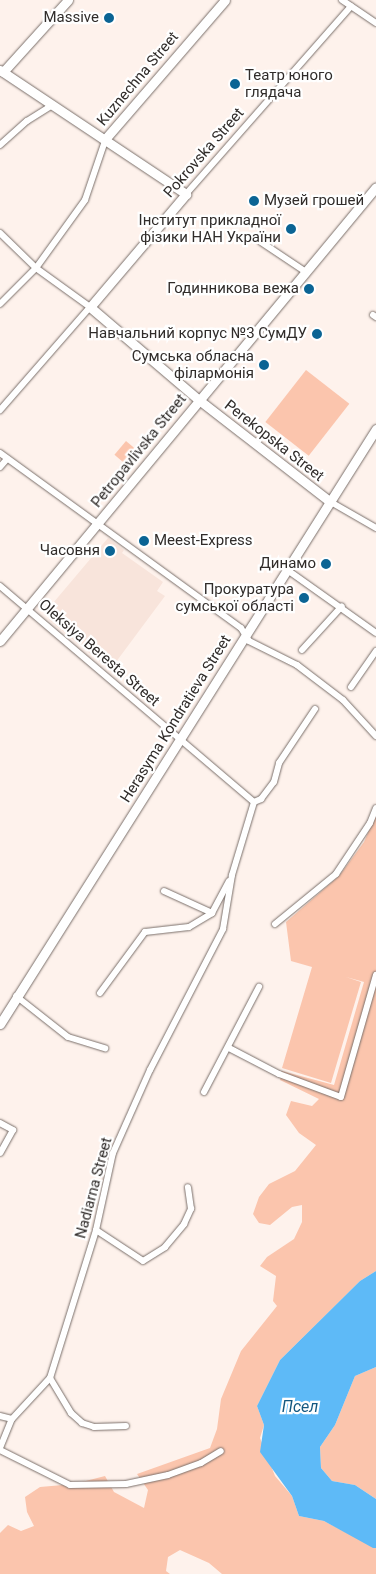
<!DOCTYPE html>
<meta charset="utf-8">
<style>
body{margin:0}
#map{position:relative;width:376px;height:1574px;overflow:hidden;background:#fef2ec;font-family:Roboto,sans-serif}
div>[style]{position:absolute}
.built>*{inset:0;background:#f8e4db}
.green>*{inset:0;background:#fbc5ad;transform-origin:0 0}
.water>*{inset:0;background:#5ebaf7}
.roads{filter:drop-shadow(0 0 1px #7a6f6a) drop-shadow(0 0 1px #7a6f6a)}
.street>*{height:6px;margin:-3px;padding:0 3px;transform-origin:3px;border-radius:3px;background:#fff}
.secondary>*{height:9px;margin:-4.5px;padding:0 4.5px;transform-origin:4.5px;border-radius:4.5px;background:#fff}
.dots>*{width:14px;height:14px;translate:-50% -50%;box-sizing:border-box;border:2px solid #fff;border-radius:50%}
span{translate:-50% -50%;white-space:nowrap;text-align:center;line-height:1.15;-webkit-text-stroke:4.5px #fff;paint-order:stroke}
.poi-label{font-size:15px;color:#302c2a}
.right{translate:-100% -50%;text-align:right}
.left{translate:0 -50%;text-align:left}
.street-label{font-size:15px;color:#302c2a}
.water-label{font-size:16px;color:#135880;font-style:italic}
</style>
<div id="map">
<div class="built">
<i style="clip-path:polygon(108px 538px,124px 550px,122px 553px,163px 582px,157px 591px,165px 596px,110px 670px,49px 620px,53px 614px,48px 609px)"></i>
</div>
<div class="green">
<i style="left:306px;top:370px;width:55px;height:66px;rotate:38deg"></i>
<i style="left:126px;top:441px;width:17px;height:18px;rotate:40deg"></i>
<i style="clip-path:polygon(376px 814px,376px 1271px,360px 1281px,280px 1360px,257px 1406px,264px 1425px,260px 1438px,275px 1476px,292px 1496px,299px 1516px,324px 1521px,376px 1548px,376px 1574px,222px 1574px,209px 1563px,180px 1550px,168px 1557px,166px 1571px,170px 1574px,0 1574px,0 1533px,8px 1525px,21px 1531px,34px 1526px,27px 1512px,25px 1497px,40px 1487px,74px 1484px,105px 1476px,114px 1492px,144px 1508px,148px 1490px,137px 1474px,210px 1448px,217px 1429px,221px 1399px,241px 1351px,277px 1306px,273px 1301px,276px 1276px,260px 1266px,267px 1257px,294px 1239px,302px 1222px,302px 1205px,292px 1207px,270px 1225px,259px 1223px,253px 1214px,259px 1197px,269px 1184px,295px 1171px,316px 1145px,299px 1133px,286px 1115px,291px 1101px,312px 1106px,319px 1099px,280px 1080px,282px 1071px,334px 1085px,364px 982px,346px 977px,361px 982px,331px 1083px,282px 1068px,312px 967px,291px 961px,286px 922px,339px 876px,364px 842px)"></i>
<i style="clip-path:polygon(376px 1367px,376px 1499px,355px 1485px,332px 1481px,321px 1468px,320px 1447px,335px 1425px,355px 1376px)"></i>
</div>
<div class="water">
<i style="clip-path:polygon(376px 1271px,376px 1367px,355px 1376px,335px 1425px,320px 1447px,321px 1468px,332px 1481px,355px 1485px,376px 1499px,376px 1548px,373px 1548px,324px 1521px,299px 1516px,292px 1496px,260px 1452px,264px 1425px,257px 1406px,280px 1360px,360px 1281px)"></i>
</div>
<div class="roads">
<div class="street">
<i style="left:342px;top:0;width:41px;rotate:34.1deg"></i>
<i style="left:0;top:145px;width:36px;rotate:-42deg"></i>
<i style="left:27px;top:121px;width:31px;rotate:-32deg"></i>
<i style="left:186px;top:194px;width:250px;rotate:-48.7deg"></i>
<i style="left:0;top:233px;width:50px;rotate:44.2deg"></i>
<i style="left:36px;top:268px;width:67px;rotate:35.8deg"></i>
<i style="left:90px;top:307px;width:137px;rotate:131.1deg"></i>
<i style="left:261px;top:242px;width:54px;rotate:33.7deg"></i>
<i style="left:0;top:304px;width:51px;rotate:-45deg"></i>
<i style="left:36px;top:268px;width:84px;rotate:-54.2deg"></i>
<i style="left:85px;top:200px;width:65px;rotate:-71.3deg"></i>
<i style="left:373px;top:315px;width:4px;rotate:34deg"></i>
<i style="left:0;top:453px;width:298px;rotate:36deg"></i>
<i style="left:241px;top:628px;width:15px;rotate:58deg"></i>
<i style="left:249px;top:641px;width:54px;rotate:26.6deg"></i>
<i style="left:297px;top:665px;width:58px;rotate:37.3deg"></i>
<i style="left:343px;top:700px;width:49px;rotate:47.5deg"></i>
<i style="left:0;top:467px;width:11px;rotate:-49deg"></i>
<i style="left:329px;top:501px;width:54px;rotate:29.9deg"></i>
<i style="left:286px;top:569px;width:110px;rotate:35.4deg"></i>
<i style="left:0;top:586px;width:333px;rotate:40.4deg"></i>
<i style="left:254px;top:802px;width:8px;rotate:-23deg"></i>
<i style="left:261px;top:799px;width:21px;rotate:-53deg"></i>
<i style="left:274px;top:782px;width:20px;rotate:-75deg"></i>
<i style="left:279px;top:763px;width:65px;rotate:-56.3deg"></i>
<i style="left:302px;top:650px;width:59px;rotate:-47.7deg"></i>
<i style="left:351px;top:687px;width:44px;rotate:-55.2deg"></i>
<i style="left:164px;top:891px;width:53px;rotate:24.6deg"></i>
<i style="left:275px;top:924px;width:79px;rotate:-39.3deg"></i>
<i style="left:336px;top:874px;width:61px;rotate:-56.3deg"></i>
<i style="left:370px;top:823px;width:16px;rotate:-68deg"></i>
<i style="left:100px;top:993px;width:76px;rotate:-53.6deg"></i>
<i style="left:145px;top:932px;width:44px;rotate:-6.5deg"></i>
<i style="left:189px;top:927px;width:27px;rotate:-31deg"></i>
<i style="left:212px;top:913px;width:36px;rotate:-62deg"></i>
<i style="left:16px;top:996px;width:66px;rotate:38.3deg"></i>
<i style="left:68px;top:1037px;width:39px;rotate:17deg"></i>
<i style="left:229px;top:1048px;width:56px;rotate:27.5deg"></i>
<i style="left:279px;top:1074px;width:66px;rotate:20.4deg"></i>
<i style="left:341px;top:1097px;width:127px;rotate:-74deg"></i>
<i style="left:204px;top:1092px;width:119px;rotate:-62.4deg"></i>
<i style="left:0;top:1123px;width:15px;rotate:28deg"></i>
<i style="left:13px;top:1130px;width:26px;rotate:119deg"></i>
<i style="left:96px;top:1230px;width:56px;rotate:33.4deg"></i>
<i style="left:143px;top:1261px;width:26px;rotate:-32deg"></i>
<i style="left:165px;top:1247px;width:30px;rotate:-50deg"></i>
<i style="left:184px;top:1224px;width:17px;rotate:-65deg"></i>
<i style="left:191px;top:1209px;width:22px;rotate:-98deg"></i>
<i style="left:50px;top:1378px;width:41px;rotate:59deg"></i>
<i style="left:71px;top:1413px;width:15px;rotate:42deg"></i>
<i style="left:82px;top:1423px;width:13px;rotate:18deg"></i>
<i style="left:94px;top:1427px;width:32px;rotate:-2deg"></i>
<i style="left:0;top:1416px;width:12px;rotate:14deg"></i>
<i style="left:0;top:1448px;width:31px;rotate:-68deg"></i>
<i style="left:12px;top:1419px;width:56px;rotate:-47.2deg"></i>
<i style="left:50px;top:1378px;width:155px;rotate:-72.7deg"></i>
<i style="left:96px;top:1230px;width:79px;rotate:-77.6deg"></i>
<i style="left:113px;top:1153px;width:91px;rotate:-66deg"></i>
<i style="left:150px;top:1070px;width:159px;rotate:-62.6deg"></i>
<i style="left:223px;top:929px;width:55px;rotate:-80.5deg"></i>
<i style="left:232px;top:875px;width:76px;rotate:-73.2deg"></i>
<i style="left:0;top:1450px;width:78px;rotate:26.6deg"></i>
<i style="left:70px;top:1485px;width:56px;rotate:-1deg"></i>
<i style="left:126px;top:1484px;width:43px;rotate:-12.1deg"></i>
<i style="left:168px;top:1475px;width:35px;rotate:-20deg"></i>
<i style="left:201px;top:1463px;width:23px;rotate:-31deg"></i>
</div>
<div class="secondary">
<i style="left:0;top:70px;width:224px;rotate:33.7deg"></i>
<i style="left:186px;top:194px;width:148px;rotate:130.3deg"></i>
<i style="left:90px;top:307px;width:143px;rotate:40.5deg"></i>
<i style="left:199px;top:400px;width:165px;rotate:37.8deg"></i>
<i style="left:3px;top:72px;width:97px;rotate:-47.9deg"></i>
<i style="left:106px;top:138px;width:182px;rotate:-49.2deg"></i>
<i style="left:0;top:641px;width:589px;rotate:-50.37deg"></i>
<i style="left:0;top:1024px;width:704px;rotate:-57.71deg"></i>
</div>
</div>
<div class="dots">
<i style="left:109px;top:18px;background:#0b6494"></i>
<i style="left:235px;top:84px;background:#0b6494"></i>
<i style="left:254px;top:201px;background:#0b6494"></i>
<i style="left:291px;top:229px;background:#0b6494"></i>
<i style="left:309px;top:289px;background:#0b6494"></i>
<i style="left:317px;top:334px;background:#0b6494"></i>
<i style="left:264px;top:365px;background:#0b6494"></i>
<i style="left:144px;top:541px;background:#0b6494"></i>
<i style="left:110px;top:551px;background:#0b6494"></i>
<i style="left:326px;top:564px;background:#0b6494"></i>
<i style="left:304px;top:598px;background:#0b6494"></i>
</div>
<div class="poi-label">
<span class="right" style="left:99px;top:18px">Massive</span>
<span class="left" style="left:245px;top:84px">Театр юного<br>глядача</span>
<span class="left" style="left:264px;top:201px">Музей грошей</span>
<span class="right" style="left:281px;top:229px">Інститут прикладної<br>фізики НАН України</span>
<span class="right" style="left:299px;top:289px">Годинникова вежа</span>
<span class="right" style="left:307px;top:334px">Навчальний корпус №3 СумДУ</span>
<span class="right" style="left:254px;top:365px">Сумська обласна<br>філармонія</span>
<span class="left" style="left:154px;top:541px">Meest-Express</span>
<span class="right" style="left:100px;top:551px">Часовня</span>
<span class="right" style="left:316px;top:564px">Динамо</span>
<span class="right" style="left:294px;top:598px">Прокуратура<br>сумської області</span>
</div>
<div class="street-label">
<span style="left:138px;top:79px;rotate:-50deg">Kuznechna Street</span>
<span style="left:204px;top:153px;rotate:-49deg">Pokrovska Street</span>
<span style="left:274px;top:441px;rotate:38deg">Perekopska Street</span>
<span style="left:139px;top:451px;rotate:-51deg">Petropavlivska Street</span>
<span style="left:99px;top:653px;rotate:41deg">Oleksiya Beresta Street</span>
<span style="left:176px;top:719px;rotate:-58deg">Herasyma Kondratieva Street</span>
<span style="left:94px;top:1188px;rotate:-75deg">Nadiarna Street</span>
</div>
<div class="water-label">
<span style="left:300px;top:1407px">Псел</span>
</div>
</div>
